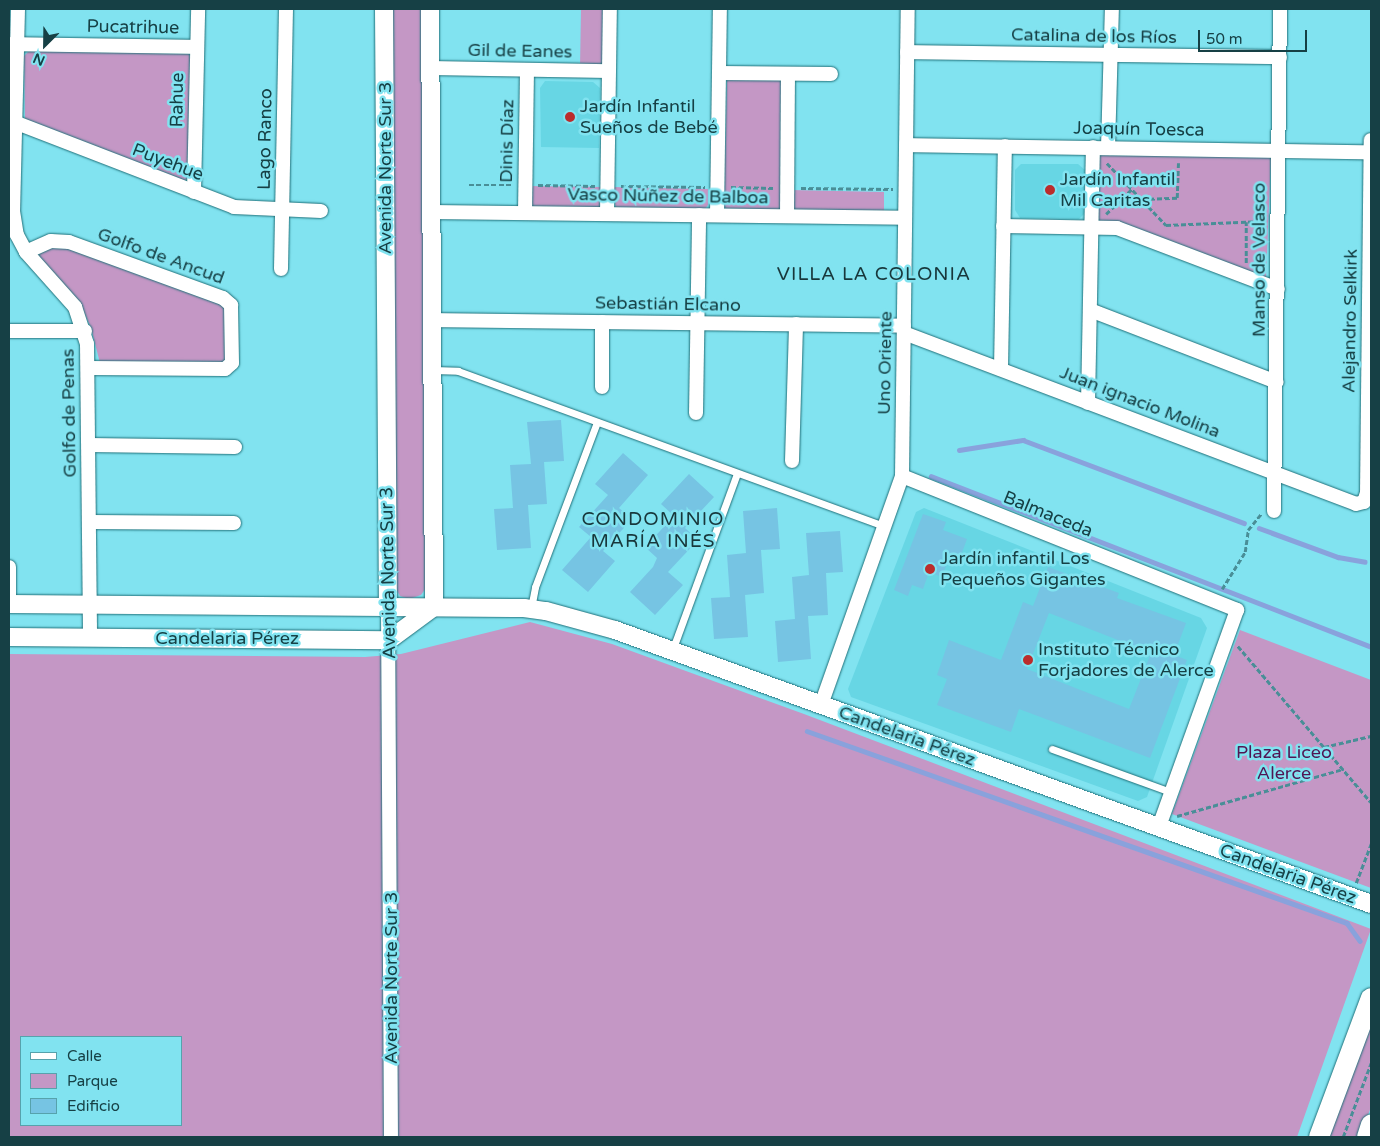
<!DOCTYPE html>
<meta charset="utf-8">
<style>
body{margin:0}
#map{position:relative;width:1380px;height:1146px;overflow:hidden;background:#81e3f0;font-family:"Varela Round",sans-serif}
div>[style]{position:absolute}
.built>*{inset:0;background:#67d6e4}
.green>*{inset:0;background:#c497c5}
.stream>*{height:4.5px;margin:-2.25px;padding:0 2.25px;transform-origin:2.25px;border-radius:2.25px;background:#89a2dc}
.building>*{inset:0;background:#76c4e3}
.path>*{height:2.5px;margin-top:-1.25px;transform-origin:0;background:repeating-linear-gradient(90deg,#498e97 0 5px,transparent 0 7.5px)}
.roads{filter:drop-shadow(0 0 1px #207079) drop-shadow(0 0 1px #207079)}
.service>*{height:7px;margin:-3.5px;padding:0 3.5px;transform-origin:3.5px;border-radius:3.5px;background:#fff}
.minor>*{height:14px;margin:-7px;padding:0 7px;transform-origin:7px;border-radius:7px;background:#fff}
.tertiary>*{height:18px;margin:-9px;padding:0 9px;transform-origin:9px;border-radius:9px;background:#fff}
.secondary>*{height:20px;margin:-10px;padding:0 10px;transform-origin:10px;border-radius:10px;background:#fff}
.dots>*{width:14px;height:14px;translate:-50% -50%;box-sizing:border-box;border:2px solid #81e3f0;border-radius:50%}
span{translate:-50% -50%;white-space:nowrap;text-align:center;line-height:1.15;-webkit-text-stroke:5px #81e3f0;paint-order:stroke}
.street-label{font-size:18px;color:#164045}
.poi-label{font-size:18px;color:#164045}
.left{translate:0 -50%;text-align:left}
.park-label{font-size:18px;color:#511653}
.neighbourhood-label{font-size:19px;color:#18373b;letter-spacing:1px}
.frame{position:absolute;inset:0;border:10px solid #164045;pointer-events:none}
.legend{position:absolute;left:20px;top:1036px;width:162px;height:90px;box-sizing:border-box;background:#81e3f0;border:1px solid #56a2ac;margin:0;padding:6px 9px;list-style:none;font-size:15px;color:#164045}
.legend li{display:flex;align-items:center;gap:10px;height:25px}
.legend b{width:25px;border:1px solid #56a2ac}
.north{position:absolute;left:20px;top:20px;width:50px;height:50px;-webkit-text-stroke:4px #81e3f0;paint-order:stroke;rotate:203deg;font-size:14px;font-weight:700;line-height:20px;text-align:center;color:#164045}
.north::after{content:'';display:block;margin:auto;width:18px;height:22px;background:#164045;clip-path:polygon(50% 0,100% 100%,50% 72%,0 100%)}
.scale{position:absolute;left:1198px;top:30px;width:109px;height:22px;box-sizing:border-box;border:2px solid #164045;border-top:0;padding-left:6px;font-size:15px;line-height:18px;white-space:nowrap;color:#164045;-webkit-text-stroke:4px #81e3f0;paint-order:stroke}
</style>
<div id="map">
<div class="built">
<i style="clip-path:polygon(545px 81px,593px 82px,600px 88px,599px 148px,541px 147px,540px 88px)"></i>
<i style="clip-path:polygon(1021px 164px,1078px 164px,1085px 170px,1085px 213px,1079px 219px,1020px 218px,1015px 210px,1015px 170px)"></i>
<i style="clip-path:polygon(924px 508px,1201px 618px,1207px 628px,1147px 797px,1138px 801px,851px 697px,848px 689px,916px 512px)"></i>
</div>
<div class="green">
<i style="clip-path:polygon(390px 9px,422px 9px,426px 588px,421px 595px,409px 599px,400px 596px,396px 589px)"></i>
<i style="clip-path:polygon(581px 9px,606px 9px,602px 64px,580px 67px)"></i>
<i style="clip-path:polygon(31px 49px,189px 54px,192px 58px,189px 176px,185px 181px,25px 120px,24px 56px)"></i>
<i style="clip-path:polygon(727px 79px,781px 79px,782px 210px,726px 209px,724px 206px)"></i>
<i style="clip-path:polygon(1099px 155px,1271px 157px,1266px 278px,1097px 222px)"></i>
<i style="clip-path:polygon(529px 186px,605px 187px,604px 204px,598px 210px,535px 209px,531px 206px)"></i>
<i style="clip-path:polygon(612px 187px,708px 189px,708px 205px,705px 209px,616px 209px)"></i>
<i style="clip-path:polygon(791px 190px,884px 192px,884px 214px,794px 210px,790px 206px)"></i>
<i style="clip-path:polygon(56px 244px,225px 306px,226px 359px,223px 362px,100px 363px,91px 328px,79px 301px,37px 255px,37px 252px)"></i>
<i style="clip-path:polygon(evenodd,530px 622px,612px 644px,804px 714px,1371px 929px,1297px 1137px,9px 1137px,9px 654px,365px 657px,401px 654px,530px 622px,21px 1037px,181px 1037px,181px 1125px,21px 1125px,21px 1037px)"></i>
<i style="clip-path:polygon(1240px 630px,1371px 680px,1371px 888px,1172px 814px)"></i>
<i style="clip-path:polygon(1371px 1023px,1371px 1107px,1360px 1137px,1328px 1137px)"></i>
</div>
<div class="stream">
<i style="left:959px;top:450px;width:65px;rotate:-8.9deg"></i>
<i style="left:1023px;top:440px;width:236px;rotate:20.6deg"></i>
<i style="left:931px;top:476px;width:472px;rotate:21.2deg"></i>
<i style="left:1259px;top:528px;width:84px;rotate:20.2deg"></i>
<i style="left:1338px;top:557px;width:27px;rotate:10deg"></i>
<i style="left:807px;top:731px;width:573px;rotate:19.57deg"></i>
<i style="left:1347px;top:923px;width:22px;rotate:54deg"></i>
</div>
<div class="building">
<i style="clip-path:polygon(561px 420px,564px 461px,544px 462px,547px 504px,528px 505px,531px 548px,497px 550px,494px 509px,513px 508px,510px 465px,531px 464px,527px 422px)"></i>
<i style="clip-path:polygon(623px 453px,648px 475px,619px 508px,632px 519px,603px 551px,615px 561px,588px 592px,562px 570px,591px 537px,579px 527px,608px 495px,595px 484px)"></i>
<i style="clip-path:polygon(689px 474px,714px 497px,685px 528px,698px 540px,668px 572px,683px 585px,655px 615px,630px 592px,653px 567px,657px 558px,645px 547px,674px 516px,661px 504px)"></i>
<i style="clip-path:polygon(777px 508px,780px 549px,761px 550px,764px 593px,745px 595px,748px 637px,714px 639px,711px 598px,730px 597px,727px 555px,746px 553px,743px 511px)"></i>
<i style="clip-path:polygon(923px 514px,946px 522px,943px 530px,967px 539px,960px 558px,950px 555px,942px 577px,929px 572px,923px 589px,912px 585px,908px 596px,894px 590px)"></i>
<i style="clip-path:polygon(840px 531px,843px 572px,826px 573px,828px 615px,808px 616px,811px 659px,778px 662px,775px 621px,795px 619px,792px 577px,809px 575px,806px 533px)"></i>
<i style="clip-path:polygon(evenodd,1048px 567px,1119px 593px,1117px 598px,1186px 623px,1174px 655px,1187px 660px,1150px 758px,1019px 709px,1011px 732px,937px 705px,947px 679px,937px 675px,949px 640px,1001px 660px,1023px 602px,1033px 606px,1048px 567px,1049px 613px,1151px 653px,1129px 709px,1027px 669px,1049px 613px)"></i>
</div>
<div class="path">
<i style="left:1107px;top:163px;width:86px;rotate:46.4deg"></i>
<i style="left:1166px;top:225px;width:98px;rotate:-2.3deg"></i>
<i style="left:469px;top:185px;width:44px"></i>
<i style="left:538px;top:185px;width:57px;rotate:1deg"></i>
<i style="left:621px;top:186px;width:84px;rotate:0.7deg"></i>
<i style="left:731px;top:187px;width:42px;rotate:1.4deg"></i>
<i style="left:801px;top:188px;width:92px;rotate:0.6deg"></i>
<i style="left:1142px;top:199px;width:35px;rotate:-2deg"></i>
<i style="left:1177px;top:198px;width:35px;rotate:-88deg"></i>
<i style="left:1106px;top:214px;width:36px;rotate:-44deg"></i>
<i style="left:1246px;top:263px;width:41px;rotate:-90deg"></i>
<i style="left:1222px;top:589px;width:44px;rotate:-58.1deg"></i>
<i style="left:1245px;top:552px;width:22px;rotate:-82deg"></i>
<i style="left:1248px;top:530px;width:21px;rotate:-51deg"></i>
<i style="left:1238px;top:646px;width:205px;rotate:49.6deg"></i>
<i style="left:1324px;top:747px;width:48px;rotate:-13.2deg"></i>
<i style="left:1177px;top:816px;width:173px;rotate:-15.8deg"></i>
<i style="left:1356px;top:883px;width:42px;rotate:-69deg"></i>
<i style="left:1343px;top:1137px;width:79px;rotate:-69.3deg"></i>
</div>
<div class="roads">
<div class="service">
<i style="left:433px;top:370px;width:25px;rotate:2deg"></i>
<i style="left:458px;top:371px;width:454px;rotate:20deg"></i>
<i style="left:531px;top:608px;width:21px;rotate:-79deg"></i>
<i style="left:535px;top:587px;width:176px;rotate:-69.4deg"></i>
<i style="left:672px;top:651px;width:189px;rotate:-69.9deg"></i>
<i style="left:1052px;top:749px;width:127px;rotate:19.9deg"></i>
</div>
<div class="minor">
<i style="left:18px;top:9px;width:202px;rotate:91.4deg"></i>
<i style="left:13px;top:211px;width:24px;rotate:81deg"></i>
<i style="left:17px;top:235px;width:19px;rotate:62deg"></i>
<i style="left:26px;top:252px;width:74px;rotate:48.3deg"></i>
<i style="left:75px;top:307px;width:39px;rotate:72deg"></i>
<i style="left:87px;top:344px;width:293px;rotate:89.4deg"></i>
<i style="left:9px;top:44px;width:188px;rotate:0.9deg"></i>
<i style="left:907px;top:52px;width:373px;rotate:0.8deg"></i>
<i style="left:430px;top:68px;width:179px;rotate:1deg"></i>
<i style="left:719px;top:73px;width:112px;rotate:0.5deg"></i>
<i style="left:9px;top:120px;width:241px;rotate:21.1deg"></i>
<i style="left:234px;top:207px;width:87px;rotate:2.6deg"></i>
<i style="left:906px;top:145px;width:465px;rotate:0.9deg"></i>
<i style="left:1108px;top:148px;width:139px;rotate:-88.4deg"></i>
<i style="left:194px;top:192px;width:183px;rotate:-88.7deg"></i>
<i style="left:431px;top:212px;width:474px;rotate:0.7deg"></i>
<i style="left:525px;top:213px;width:143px;rotate:-89.2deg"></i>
<i style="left:607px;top:214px;width:205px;rotate:-89.2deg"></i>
<i style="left:717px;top:215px;width:206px;rotate:-89.2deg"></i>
<i style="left:787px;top:216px;width:142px;rotate:-89.6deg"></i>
<i style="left:1003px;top:226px;width:114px;rotate:1deg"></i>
<i style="left:1117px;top:228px;width:172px;rotate:20.8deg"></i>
<i style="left:26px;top:252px;width:27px;rotate:-24deg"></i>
<i style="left:51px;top:241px;width:18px;rotate:3deg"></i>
<i style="left:69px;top:242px;width:164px;rotate:20deg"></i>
<i style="left:223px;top:298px;width:11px;rotate:41deg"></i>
<i style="left:231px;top:305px;width:58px;rotate:89deg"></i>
<i style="left:232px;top:363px;width:9px;rotate:139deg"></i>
<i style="left:225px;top:369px;width:136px;rotate:-179.6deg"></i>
<i style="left:281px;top:269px;width:260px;rotate:-88.9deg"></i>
<i style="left:1090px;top:310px;width:200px;rotate:21.1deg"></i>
<i style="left:432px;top:320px;width:472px;rotate:0.7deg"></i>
<i style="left:9px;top:331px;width:76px"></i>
<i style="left:904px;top:333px;width:483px;rotate:20.7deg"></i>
<i style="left:1356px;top:504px;width:8px;rotate:-14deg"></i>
<i style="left:1364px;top:502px;width:9px;rotate:-72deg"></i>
<i style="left:1367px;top:493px;width:353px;rotate:-89.4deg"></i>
<i style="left:1001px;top:369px;width:223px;rotate:-89deg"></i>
<i style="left:602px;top:387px;width:65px;rotate:-90deg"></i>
<i style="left:1088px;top:403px;width:256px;rotate:-88.9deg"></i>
<i style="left:696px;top:413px;width:198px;rotate:-89.1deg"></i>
<i style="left:89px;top:445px;width:146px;rotate:0.8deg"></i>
<i style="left:792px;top:461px;width:137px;rotate:-88.3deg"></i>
<i style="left:902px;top:476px;width:361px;rotate:21.8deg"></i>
<i style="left:1237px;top:610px;width:231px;rotate:109.8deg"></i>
<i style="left:1274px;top:511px;width:502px;rotate:-89.32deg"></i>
<i style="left:90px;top:522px;width:144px;rotate:0.4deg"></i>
<i style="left:9px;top:567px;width:37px;rotate:90deg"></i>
<i style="left:388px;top:607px;width:530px;rotate:89.68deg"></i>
<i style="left:821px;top:705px;width:243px;rotate:-70.5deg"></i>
<i style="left:902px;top:476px;width:467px;rotate:-89.3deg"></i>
</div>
<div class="tertiary">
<i style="left:384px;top:9px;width:598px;rotate:89.62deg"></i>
<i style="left:9px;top:604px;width:515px;rotate:0.45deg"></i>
<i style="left:524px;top:608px;width:22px;rotate:8deg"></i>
<i style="left:546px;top:611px;width:72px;rotate:15.4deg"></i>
<i style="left:615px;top:630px;width:804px;rotate:19.92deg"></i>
<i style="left:9px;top:637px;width:380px;rotate:0.5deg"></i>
<i style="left:389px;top:640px;width:56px;rotate:-36.3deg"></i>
<i style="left:434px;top:607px;width:598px;rotate:-90.38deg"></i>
</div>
<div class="secondary">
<i style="left:1319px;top:1137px;width:148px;rotate:-69.5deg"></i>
<i style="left:1367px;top:1137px;width:13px;rotate:-72deg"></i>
</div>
</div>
<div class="dots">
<i style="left:570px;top:117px;background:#bb2c2c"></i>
<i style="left:1050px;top:190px;background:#bb2c2c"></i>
<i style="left:930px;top:569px;background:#bb2c2c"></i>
<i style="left:1028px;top:660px;background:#bb2c2c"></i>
</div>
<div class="street-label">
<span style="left:133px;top:27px;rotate:1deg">Pucatrihue</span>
<span style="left:1094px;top:36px;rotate:1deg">Catalina de los Ríos</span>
<span style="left:520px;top:51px;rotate:1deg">Gil de Eanes</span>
<span style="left:177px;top:100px;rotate:-89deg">Rahue</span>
<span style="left:1139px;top:129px;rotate:1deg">Joaquín Toesca</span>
<span style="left:265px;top:139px;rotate:-89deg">Lago Ranco</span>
<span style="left:507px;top:141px;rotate:-89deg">Dinis Díaz</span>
<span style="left:168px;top:162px;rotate:21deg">Puyehue</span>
<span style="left:385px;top:168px;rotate:-90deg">Avenida Norte Sur 3</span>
<span style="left:668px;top:196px;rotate:1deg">Vasco Núñez de Balboa</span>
<span style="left:161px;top:256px;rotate:20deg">Golfo de Ancud</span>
<span style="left:1259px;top:260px;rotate:-90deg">Manso de Velasco</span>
<span style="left:668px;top:304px;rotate:1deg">Sebastián Elcano</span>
<span style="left:1350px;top:321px;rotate:-89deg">Alejandro Selkirk</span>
<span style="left:885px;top:363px;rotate:-89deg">Uno Oriente</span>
<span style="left:1140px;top:402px;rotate:21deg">Juan ignacio Molina</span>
<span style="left:69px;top:413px;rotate:-91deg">Golfo de Penas</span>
<span style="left:1048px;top:514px;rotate:22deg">Balmaceda</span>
<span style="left:388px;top:573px;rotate:-91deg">Avenida Norte Sur 3</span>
<span style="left:227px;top:638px">Candelaria Pérez</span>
<span style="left:907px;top:736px;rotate:20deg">Candelaria Pérez</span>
<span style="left:1288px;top:874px;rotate:20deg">Candelaria Pérez</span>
<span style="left:391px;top:978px;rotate:-90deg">Avenida Norte Sur 3</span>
</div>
<div class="poi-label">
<span class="left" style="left:580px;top:117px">Jardín Infantil<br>Sueños de Bebé</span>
<span class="left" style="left:1060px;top:190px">Jardín Infantil<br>Mil Caritas</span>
<span class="left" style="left:940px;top:569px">Jardín infantil Los<br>Pequeños Gigantes</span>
<span class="left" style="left:1038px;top:660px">Instituto Técnico<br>Forjadores de Alerce</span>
</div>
<div class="park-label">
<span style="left:1284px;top:763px">Plaza Liceo<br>Alerce</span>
</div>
<div class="neighbourhood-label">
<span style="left:874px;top:275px">VILLA LA COLONIA</span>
<span style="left:653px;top:531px">CONDOMINIO<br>MARÍA INÉS</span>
</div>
<div class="frame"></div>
<ul class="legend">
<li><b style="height:6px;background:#fff"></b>Calle</li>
<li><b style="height:14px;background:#c497c5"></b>Parque</li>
<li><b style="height:14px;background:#76c4e3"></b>Edificio</li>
</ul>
<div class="north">N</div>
<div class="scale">50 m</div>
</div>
